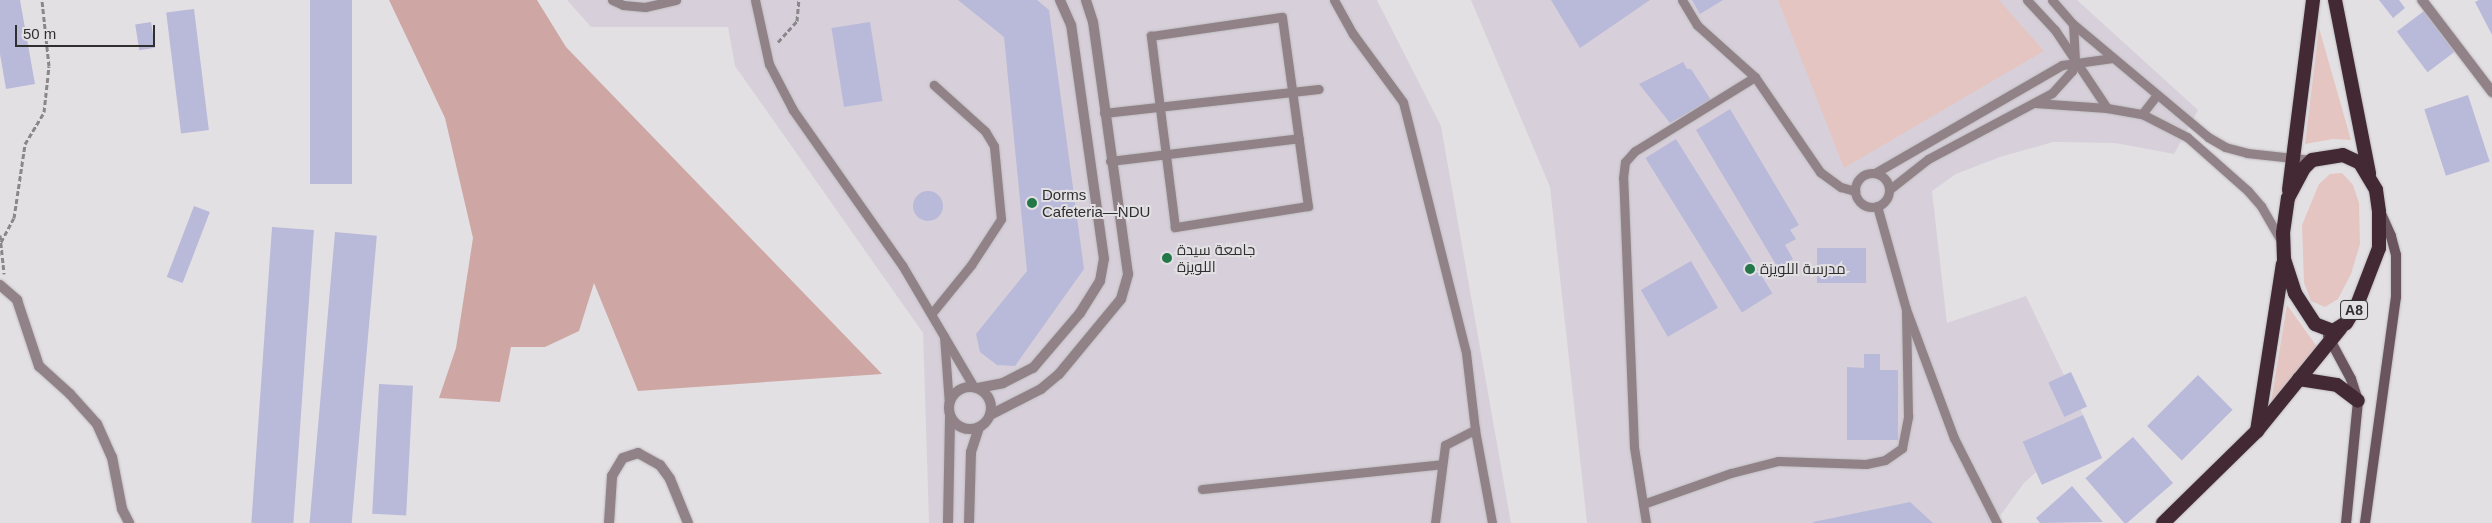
<!DOCTYPE html>
<meta charset="utf-8">
<style>
body{margin:0}
#map{position:relative;width:2492px;height:523px;overflow:hidden;background:#e3e0e4;font-family:Helvetica,Cairo,sans-serif}
div>[style]{position:absolute}
.built>*{inset:0;background:#d7d0da}
.green>*{inset:0;background:#e4c5c2}
.forest>*{inset:0;background:#cea7a4}
.building>*{inset:0;background:#b9b9d9;transform-origin:0 0}
.round{border-radius:50%}
.path>*{height:3px;margin-top:-1.5px;transform-origin:0;background:repeating-linear-gradient(90deg,#898789 0 5px,transparent 0 7.5px)}
.roads{filter:drop-shadow(0 0 1px #bfbdc0) drop-shadow(0 0 1px #bfbdc0)}
.service>*{height:9px;margin:-4.5px;padding:0 4.5px;transform-origin:4.5px;border-radius:4.5px;background:#918288}
.service>.ring{margin:-4.5px;padding:0;box-sizing:content-box;background:none;border:9px solid #918288;border-radius:50%}
.minor>*{height:10px;margin:-5px;padding:0 5px;transform-origin:5px;border-radius:5px;background:#918288}
.minor>.ring{margin:-5px;padding:0;box-sizing:content-box;background:none;border:10px solid #918288;border-radius:50%}
.secondary>*{height:10px;margin:-5px;padding:0 5px;transform-origin:5px;border-radius:5px;background:#6a555e}
.trunk>*{height:14px;margin:-7px;padding:0 7px;transform-origin:7px;border-radius:7px;background:#422934}
.dots>*{width:14px;height:14px;translate:-50% -50%;box-sizing:border-box;border:2px solid #e3e0e4;border-radius:50%}
span{translate:-50% -50%;white-space:nowrap;text-align:center;line-height:1.15;-webkit-text-stroke:4px #e3e0e4;paint-order:stroke}
.shield-label span{padding:1px 4px;background:#e3e0e4;border:1px solid;border-radius:4px;-webkit-text-stroke-width:0}
.shield-label{font-size:14px;color:#302f30;font-weight:700}
.poi-label{font-size:15px;color:#302f30}
.left{translate:0 -50%;text-align:left}
.scale{position:absolute;left:15px;top:25px;width:140px;height:22px;box-sizing:border-box;border:2px solid #302f30;border-top:0;padding-left:6px;font-size:15px;line-height:18px;white-space:nowrap;color:#302f30;-webkit-text-stroke:4px #e3e0e4;paint-order:stroke}
</style>
<div id="map">
<div class="built">
<i style="clip-path:polygon(567px 0,1377px 0,1441px 126px,1511px 523px,929px 523px,923px 333px,735px 66px,728px 27px,591px 27px)"></i>
<i style="clip-path:polygon(1471px 0,2077px 0,2198px 110px,2174px 154px,2115px 143px,2053px 142px,2000px 157px,1956px 174px,1932px 191px,1947px 323px,2026px 296px,2088px 425px,2024px 483px,1995px 523px,1587px 523px,1550px 187px)"></i>
</div>
<div class="green">
<i style="clip-path:polygon(1778px 0,1999px 0,2044px 51px,1844px 168px)"></i>
<i style="clip-path:polygon(2319px 28px,2351px 140px,2333px 139px,2305px 144px)"></i>
<i style="clip-path:polygon(2342px 173px,2353px 185px,2359px 203px,2360px 244px,2351px 274px,2338px 299px,2325px 307px,2311px 301px,2304px 283px,2302px 225px,2319px 184px,2330px 174px)"></i>
<i style="clip-path:polygon(2287px 305px,2318px 348px,2271px 402px)"></i>
</div>
<div class="forest">
<i style="clip-path:polygon(389px 0,537px 0,566px 47px,882px 374px,638px 391px,594px 283px,579px 331px,545px 347px,511px 347px,500px 402px,439px 398px,456px 348px,473px 238px,445px 118px)"></i>
</div>
<div class="building">
<i style="clip-path:polygon(0 0,20px 0,35px 84px,6px 89px,0 54px)"></i>
<i style="left:310px;top:0;width:42px;height:184px"></i>
<i style="clip-path:polygon(958px 0,1037px 0,1049px 10px,1084px 269px,1015px 366px,997px 365px,980px 352px,976px 334px,1027px 271px,1004px 37px)"></i>
<i style="clip-path:polygon(1551px 0,1650px 0,1580px 48px)"></i>
<i style="clip-path:polygon(1692px 0,1723px 0,1700px 14px)"></i>
<i style="clip-path:polygon(2379px 0,2399px 0,2405px 8px,2393px 18px)"></i>
<i style="clip-path:polygon(2479px 0,2492px 0,2492px 35px,2475px 2px)"></i>
<i style="left:194px;top:9px;width:122px;height:28px;rotate:83deg"></i>
<i style="left:2424px;top:11px;width:51px;height:34px;rotate:53deg"></i>
<i style="left:151px;top:22px;width:26px;height:16px;rotate:81deg"></i>
<i style="left:870px;top:22px;width:80px;height:39px;rotate:81deg"></i>
<i style="clip-path:polygon(1683px 62px,1687px 69px,1691px 69px,1711px 100px,1670px 123px,1639px 84px)"></i>
<i style="left:2468px;top:95px;width:70px;height:46px;rotate:72deg"></i>
<i style="clip-path:polygon(1730px 109px,1799px 225px,1790px 230px,1796px 239px,1785px 245px,1793px 259px,1778px 268px,1696px 130px)"></i>
<i style="left:1676px;top:139px;width:182px;height:36px;rotate:58deg"></i>
<i class="round" style="left:913px;top:191px;width:30px;height:30px"></i>
<i style="left:194px;top:206px;width:17px;height:76px;rotate:21deg"></i>
<i style="left:272px;top:227px;width:42px;height:297px;rotate:4deg"></i>
<i style="left:335px;top:232px;width:42px;height:292px;rotate:5deg"></i>
<i style="left:1817px;top:248px;width:49px;height:35px"></i>
<i style="left:1691px;top:261px;width:54px;height:58px;rotate:60deg"></i>
<i style="clip-path:polygon(1864px 354px,1880px 354px,1880px 370px,1898px 370px,1898px 440px,1847px 440px,1847px 367px,1864px 368px)"></i>
<i style="left:2071px;top:372px;width:38px;height:25px;rotate:65deg"></i>
<i style="left:2198px;top:375px;width:49px;height:72px;rotate:45deg"></i>
<i style="left:379px;top:384px;width:34px;height:130px;rotate:3deg"></i>
<i style="left:2083px;top:415px;width:47px;height:66px;rotate:66deg"></i>
<i style="left:2133px;top:437px;width:61px;height:63px;rotate:49deg"></i>
<i style="clip-path:polygon(2072px 486px,2103px 522px,2040px 523px,2036px 518px)"></i>
<i style="clip-path:polygon(1910px 502px,1933px 523px,1813px 523px,1813px 522px)"></i>
</div>
<div class="path">
<i style="left:778px;top:42px;width:28px;rotate:-48deg"></i>
<i style="left:797px;top:21px;width:21px;rotate:-85deg"></i>
<i style="left:0;top:235px;width:39px;rotate:84deg"></i>
<i style="left:1px;top:242px;width:27px;rotate:-62deg"></i>
<i style="left:14px;top:218px;width:75px;rotate:-81.5deg"></i>
<i style="left:25px;top:144px;width:37px;rotate:-59deg"></i>
<i style="left:44px;top:112px;width:46px;rotate:-83.8deg"></i>
<i style="left:49px;top:66px;width:66px;rotate:-96.1deg"></i>
</div>
<div class="roads">
<div class="service">
<i style="left:612px;top:0;width:12px;rotate:24deg"></i>
<i style="left:623px;top:5px;width:22px;rotate:5deg"></i>
<i style="left:645px;top:7px;width:32px;rotate:-13deg"></i>
<i style="left:755px;top:0;width:66px;rotate:77.7deg"></i>
<i style="left:769px;top:64px;width:52px;rotate:62.4deg"></i>
<i style="left:793px;top:110px;width:189px;rotate:54.9deg"></i>
<i style="left:902px;top:265px;width:142px;rotate:59.5deg"></i>
<i style="left:1334px;top:0;width:39px;rotate:61deg"></i>
<i style="left:1353px;top:34px;width:84px;rotate:53.7deg"></i>
<i style="left:1403px;top:102px;width:259px;rotate:75.9deg"></i>
<i style="left:1466px;top:353px;width:78px;rotate:83.3deg"></i>
<i style="left:1475px;top:430px;width:95px;rotate:79.6deg"></i>
<i style="left:1682px;top:0;width:29px;rotate:59deg"></i>
<i style="left:1697px;top:25px;width:78px;rotate:41.9deg"></i>
<i style="left:2027px;top:0;width:41px;rotate:47deg"></i>
<i style="left:2055px;top:30px;width:94px;rotate:56.3deg"></i>
<i style="left:2107px;top:108px;width:36px;rotate:10deg"></i>
<i style="left:2142px;top:114px;width:51px;rotate:27.1deg"></i>
<i style="left:2187px;top:137px;width:81px;rotate:41.5deg"></i>
<i style="left:2248px;top:191px;width:20px;rotate:49deg"></i>
<i style="left:2261px;top:206px;width:39px;rotate:60deg"></i>
<i style="left:2052px;top:0;width:32px;rotate:49deg"></i>
<i style="left:2073px;top:24px;width:176px;rotate:39.9deg"></i>
<i style="left:2208px;top:137px;width:20px;rotate:30deg"></i>
<i style="left:2225px;top:147px;width:23px;rotate:15deg"></i>
<i style="left:2247px;top:153px;width:65px;rotate:6.1deg"></i>
<i style="left:1282px;top:17px;width:191px;rotate:82.2deg"></i>
<i style="left:1308px;top:206px;width:135px;rotate:171deg"></i>
<i style="left:1175px;top:227px;width:193px;rotate:-97.2deg"></i>
<i style="left:1151px;top:36px;width:132px;rotate:-8.3deg"></i>
<i style="left:2035px;top:103px;width:72px;rotate:4deg"></i>
<i style="left:1104px;top:113px;width:216px;rotate:-6.4deg"></i>
<i style="left:2142px;top:114px;width:24px;rotate:-52deg"></i>
<i style="left:1110px;top:161px;width:190px;rotate:-6.9deg"></i>
<i class="ring" style="left:1855px;top:173px;width:25px;height:25px"></i>
<i style="left:1875px;top:173px;width:216px;rotate:-30deg"></i>
<i style="left:2062px;top:65px;width:51px;rotate:-7.8deg"></i>
<i style="left:1890px;top:189px;width:48px;rotate:-38.3deg"></i>
<i style="left:1928px;top:159px;width:140px;rotate:-28deg"></i>
<i style="left:2052px;top:93px;width:30px;rotate:-48deg"></i>
<i style="left:2072px;top:71px;width:10px;rotate:-73deg"></i>
<i style="left:2075px;top:61px;width:37px;rotate:-93deg"></i>
<i style="left:1877px;top:206px;width:107px;rotate:74.3deg"></i>
<i style="left:1906px;top:309px;width:138px;rotate:69.6deg"></i>
<i style="left:1954px;top:438px;width:95px;rotate:63.2deg"></i>
<i style="left:932px;top:313px;width:62px;rotate:-50.9deg"></i>
<i style="left:971px;top:265px;width:55px;rotate:-56.9deg"></i>
<i style="left:1001px;top:219px;width:73px;rotate:-95.5deg"></i>
<i style="left:994px;top:146px;width:17px;rotate:-121deg"></i>
<i style="left:985px;top:131px;width:69px;rotate:-138deg"></i>
<i style="left:944px;top:336px;width:68px;rotate:85.8deg"></i>
<i style="left:1202px;top:489px;width:241px;rotate:-5.9deg"></i>
<i style="left:1643px;top:504px;width:58px;rotate:-99deg"></i>
<i style="left:1634px;top:447px;width:269px;rotate:-92.3deg"></i>
<i style="left:1623px;top:178px;width:16px;rotate:-83deg"></i>
<i style="left:1625px;top:162px;width:15px;rotate:-48deg"></i>
<i style="left:1635px;top:151px;width:141px;rotate:-31.7deg"></i>
<i style="left:1755px;top:77px;width:115px;rotate:55.6deg"></i>
<i style="left:1820px;top:172px;width:26px;rotate:36deg"></i>
<i style="left:1841px;top:187px;width:15px;rotate:16deg"></i>
<i style="left:1435px;top:523px;width:79px;rotate:-82.7deg"></i>
<i style="left:1445px;top:445px;width:34px;rotate:-27deg"></i>
<i style="left:1646px;top:523px;width:19px;rotate:-99deg"></i>
<i style="left:1643px;top:504px;width:93px;rotate:-19.4deg"></i>
<i style="left:1731px;top:473px;width:49px;rotate:-14.3deg"></i>
<i style="left:1778px;top:461px;width:88px;rotate:2deg"></i>
<i style="left:1866px;top:464px;width:19px;rotate:-12deg"></i>
<i style="left:1885px;top:460px;width:21px;rotate:-35deg"></i>
<i style="left:1902px;top:448px;width:33px;rotate:-79deg"></i>
<i style="left:1908px;top:416px;width:107px;rotate:-91.1deg"></i>
</div>
<div class="minor">
<i style="left:2422px;top:0;width:116px;rotate:52.7deg"></i>
<i style="left:0;top:285px;width:23px;rotate:41deg"></i>
<i style="left:17px;top:300px;width:70px;rotate:71.6deg"></i>
<i style="left:39px;top:366px;width:42px;rotate:42.1deg"></i>
<i style="left:70px;top:394px;width:40px;rotate:48deg"></i>
<i style="left:97px;top:424px;width:36px;rotate:66deg"></i>
<i style="left:112px;top:457px;width:53px;rotate:79.1deg"></i>
<i style="left:122px;top:509px;width:16px;rotate:63deg"></i>
<i class="ring" style="left:949px;top:387px;width:32px;height:32px"></i>
<i style="left:978px;top:388px;width:25px;rotate:-11deg"></i>
<i style="left:1003px;top:383px;width:34px;rotate:-27deg"></i>
<i style="left:1033px;top:368px;width:72px;rotate:-49.5deg"></i>
<i style="left:1080px;top:313px;width:38px;rotate:-58deg"></i>
<i style="left:1100px;top:281px;width:22px;rotate:-80deg"></i>
<i style="left:1104px;top:259px;width:236px;rotate:-98deg"></i>
<i style="left:1071px;top:25px;width:27px;rotate:-114deg"></i>
<i style="left:990px;top:415px;width:57px;rotate:-27deg"></i>
<i style="left:1041px;top:389px;width:23px;rotate:-40deg"></i>
<i style="left:1059px;top:374px;width:97px;rotate:-50.4deg"></i>
<i style="left:1121px;top:299px;width:26px;rotate:-74deg"></i>
<i style="left:1128px;top:274px;width:254px;rotate:-97.9deg"></i>
<i style="left:1093px;top:22px;width:23px;rotate:-108deg"></i>
<i style="left:609px;top:523px;width:47px;rotate:-86.3deg"></i>
<i style="left:612px;top:476px;width:21px;rotate:-59deg"></i>
<i style="left:623px;top:458px;width:16px;rotate:-18deg"></i>
<i style="left:638px;top:453px;width:25px;rotate:29deg"></i>
<i style="left:660px;top:465px;width:17px;rotate:54deg"></i>
<i style="left:670px;top:479px;width:48px;rotate:67.8deg"></i>
<i style="left:948px;top:523px;width:106px;rotate:-88.9deg"></i>
<i style="left:969px;top:523px;width:71px;rotate:-88.4deg"></i>
<i style="left:971px;top:452px;width:25px;rotate:-72deg"></i>
</div>
<div class="secondary">
<i style="left:2328px;top:336px;width:49px;rotate:61.9deg"></i>
<i style="left:2351px;top:379px;width:23px;rotate:72deg"></i>
<i style="left:2358px;top:401px;width:123px;rotate:95.6deg"></i>
<i style="left:2365px;top:523px;width:228px;rotate:-82.2deg"></i>
<i style="left:2396px;top:297px;width:42px;rotate:-90deg"></i>
<i style="left:2396px;top:255px;width:20px;rotate:-105deg"></i>
<i style="left:2391px;top:236px;width:24px;rotate:-114deg"></i>
</div>
<div class="trunk">
<i style="left:2335px;top:0;width:177px;rotate:78.9deg"></i>
<i style="left:2343px;top:155px;width:19px;rotate:25deg"></i>
<i style="left:2360px;top:163px;width:31px;rotate:59deg"></i>
<i style="left:2376px;top:190px;width:22px;rotate:82deg"></i>
<i style="left:2379px;top:212px;width:36px;rotate:90deg"></i>
<i style="left:2379px;top:248px;width:61px;rotate:111.1deg"></i>
<i style="left:2357px;top:305px;width:21px;rotate:121deg"></i>
<i style="left:2346px;top:323px;width:15px;rotate:148deg"></i>
<i style="left:2333px;top:331px;width:19px;rotate:-159deg"></i>
<i style="left:2315px;top:324px;width:37px;rotate:-123deg"></i>
<i style="left:2295px;top:293px;width:36px;rotate:-108deg"></i>
<i style="left:2284px;top:259px;width:26px;rotate:-92deg"></i>
<i style="left:2283px;top:233px;width:35px;rotate:-82deg"></i>
<i style="left:2288px;top:198px;width:34px;rotate:-62deg"></i>
<i style="left:2304px;top:168px;width:11px;rotate:-45deg"></i>
<i style="left:2312px;top:160px;width:31px;rotate:-9deg"></i>
<i style="left:2289px;top:190px;width:192px;rotate:-82.8deg"></i>
<i style="left:2299px;top:379px;width:38px;rotate:9deg"></i>
<i style="left:2337px;top:385px;width:26px;rotate:37deg"></i>
<i style="left:2257px;top:431px;width:169px;rotate:-81.2deg"></i>
<i style="left:2163px;top:523px;width:132px;rotate:-44.4deg"></i>
<i style="left:2257px;top:431px;width:132px;rotate:-50.9deg"></i>
</div>
</div>
<div class="dots">
<i style="left:1032px;top:203px;background:#237749"></i>
<i style="left:1167px;top:258px;background:#237749"></i>
<i style="left:1750px;top:269px;background:#237749"></i>
</div>
<div class="shield-label">
<span style="left:2354px;top:310px">A8</span>
</div>
<div class="poi-label">
<span class="left" style="left:1042px;top:203px">Dorms<br>Cafeteria—NDU</span>
<span class="left" style="left:1177px;top:258px">جامعة سيدة<br>اللويزة</span>
<span class="left" style="left:1760px;top:269px">مدرسة اللويزة</span>
</div>
<div class="scale">50 m</div>
</div>
